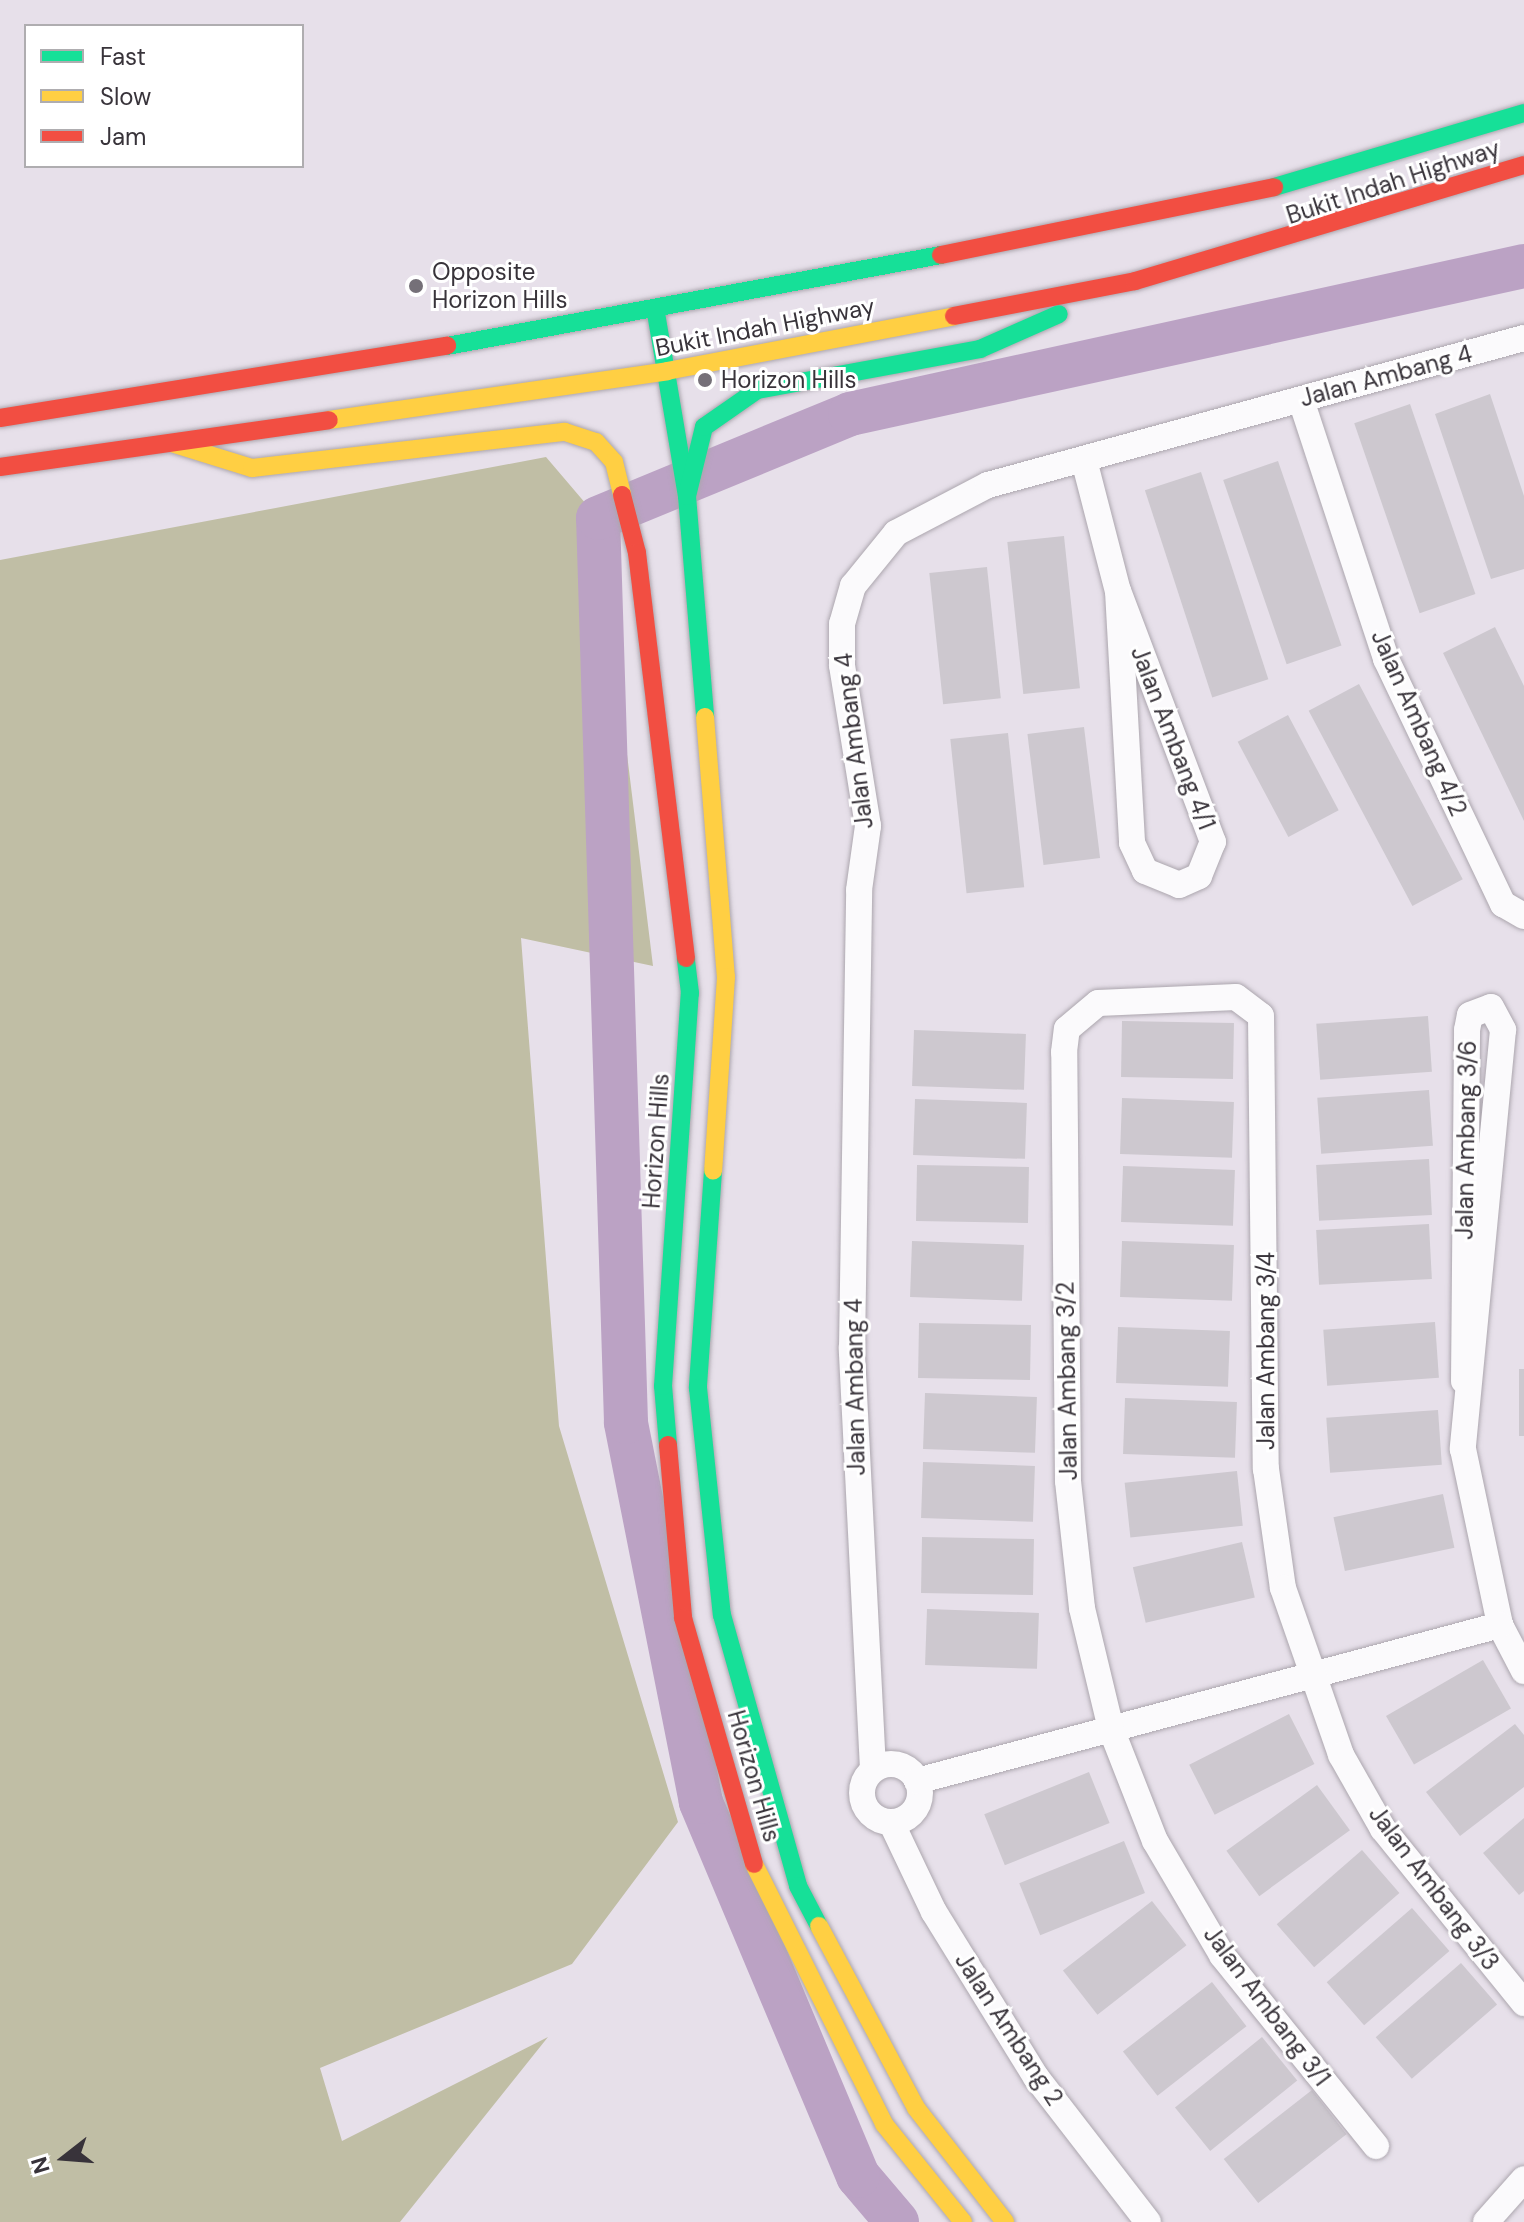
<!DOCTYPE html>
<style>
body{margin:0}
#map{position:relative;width:1524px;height:2222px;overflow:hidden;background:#e7e0ea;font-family:"DM Sans",sans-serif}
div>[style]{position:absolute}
.forest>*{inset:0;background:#c0bea5}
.river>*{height:44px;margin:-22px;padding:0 22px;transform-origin:22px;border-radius:22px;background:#bba2c4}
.building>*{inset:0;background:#cdc8cf;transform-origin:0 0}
.roads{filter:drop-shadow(0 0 2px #aca6ae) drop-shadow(0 0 2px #aca6ae)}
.street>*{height:26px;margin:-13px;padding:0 13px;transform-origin:13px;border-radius:13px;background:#fbfafc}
.street>.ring{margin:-13px;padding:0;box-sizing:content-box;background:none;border:26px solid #fbfafc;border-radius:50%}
.fast>*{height:18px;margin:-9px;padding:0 9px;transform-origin:9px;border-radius:9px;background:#16e098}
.slow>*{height:18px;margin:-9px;padding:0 9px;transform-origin:9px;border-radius:9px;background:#ffcf43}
.jam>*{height:18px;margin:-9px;padding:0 9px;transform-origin:9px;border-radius:9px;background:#f24e42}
.dots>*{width:22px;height:22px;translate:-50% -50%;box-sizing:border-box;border:4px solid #fff;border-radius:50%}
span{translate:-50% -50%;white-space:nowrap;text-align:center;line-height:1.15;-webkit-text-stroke:6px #fff;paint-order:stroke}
.street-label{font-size:24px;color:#38333a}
.poi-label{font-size:24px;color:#38333a}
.left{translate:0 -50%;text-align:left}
.legend{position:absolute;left:24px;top:24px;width:280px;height:144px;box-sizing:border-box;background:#fff;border:2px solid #afadb0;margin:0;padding:10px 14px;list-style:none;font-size:24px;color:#38333a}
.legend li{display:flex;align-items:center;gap:16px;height:40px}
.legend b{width:40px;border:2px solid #afadb0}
.north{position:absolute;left:24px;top:2118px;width:80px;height:80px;-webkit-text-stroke:6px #fff;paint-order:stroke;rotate:253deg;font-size:22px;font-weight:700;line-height:32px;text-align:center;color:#38333a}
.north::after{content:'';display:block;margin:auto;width:28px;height:36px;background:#38333a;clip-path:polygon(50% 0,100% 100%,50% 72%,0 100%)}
</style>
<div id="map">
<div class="forest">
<i style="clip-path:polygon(546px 457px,598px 518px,653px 966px,521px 938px,559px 1426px,678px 1822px,572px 1964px,320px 2068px,342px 2141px,548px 2037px,400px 2222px,0 2222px,0 560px)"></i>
</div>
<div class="river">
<i style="left:897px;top:2222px;width:60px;rotate:-130.3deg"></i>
<i style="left:858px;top:2176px;width:406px;rotate:-112.8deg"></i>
<i style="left:701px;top:1802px;width:387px;rotate:-101.2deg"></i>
<i style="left:626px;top:1422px;width:904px;rotate:-91.77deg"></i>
<i style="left:598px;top:518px;width:273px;rotate:-22.4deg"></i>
<i style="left:850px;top:414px;width:690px;rotate:-12.38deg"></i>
</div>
<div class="building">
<i style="clip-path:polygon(1490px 394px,1524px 496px,1524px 569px,1491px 579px,1435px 414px)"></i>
<i style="left:1410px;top:404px;width:201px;height:59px;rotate:71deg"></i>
<i style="left:1278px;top:461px;width:195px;height:58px;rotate:71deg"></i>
<i style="left:1201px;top:472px;width:218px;height:59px;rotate:72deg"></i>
<i style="left:1064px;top:536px;width:153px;height:57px;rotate:84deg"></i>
<i style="left:987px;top:567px;width:132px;height:58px;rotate:84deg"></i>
<i style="clip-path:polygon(1495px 627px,1524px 686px,1524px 821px,1443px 653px)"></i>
<i style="left:1359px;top:684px;width:221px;height:57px;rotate:62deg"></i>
<i style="left:1288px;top:715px;width:108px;height:57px;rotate:62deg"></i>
<i style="left:1084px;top:727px;width:132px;height:57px;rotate:83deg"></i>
<i style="left:1008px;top:733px;width:155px;height:58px;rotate:84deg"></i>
<i style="left:1428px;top:1016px;width:56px;height:112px;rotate:86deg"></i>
<i style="left:1122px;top:1021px;width:112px;height:56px;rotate:1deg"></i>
<i style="left:914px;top:1030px;width:112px;height:56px;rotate:2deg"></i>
<i style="left:1429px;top:1090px;width:56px;height:112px;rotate:86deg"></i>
<i style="left:1122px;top:1098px;width:112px;height:56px;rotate:2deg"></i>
<i style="left:915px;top:1099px;width:112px;height:56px;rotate:2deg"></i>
<i style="left:1429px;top:1159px;width:56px;height:113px;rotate:87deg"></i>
<i style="left:917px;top:1165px;width:112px;height:56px;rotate:1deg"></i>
<i style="left:1123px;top:1166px;width:112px;height:56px;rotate:2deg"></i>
<i style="left:1429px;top:1224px;width:55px;height:113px;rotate:87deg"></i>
<i style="left:912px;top:1241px;width:112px;height:56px;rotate:2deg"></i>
<i style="left:1122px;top:1241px;width:112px;height:56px;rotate:2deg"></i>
<i style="left:1435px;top:1322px;width:56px;height:112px;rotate:86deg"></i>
<i style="left:919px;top:1323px;width:112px;height:55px;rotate:1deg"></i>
<i style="left:1118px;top:1327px;width:112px;height:56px;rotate:2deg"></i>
<i style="left:1519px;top:1369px;width:5px;height:67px"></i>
<i style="left:925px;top:1393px;width:112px;height:56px;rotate:2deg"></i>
<i style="left:1125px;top:1398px;width:112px;height:56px;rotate:2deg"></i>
<i style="left:1438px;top:1410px;width:55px;height:112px;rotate:86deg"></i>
<i style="left:923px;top:1462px;width:112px;height:56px;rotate:2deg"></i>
<i style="left:1237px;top:1471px;width:55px;height:113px;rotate:84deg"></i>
<i style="left:1443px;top:1494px;width:55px;height:112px;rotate:78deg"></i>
<i style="left:922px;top:1537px;width:112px;height:56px;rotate:1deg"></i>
<i style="left:1242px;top:1542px;width:57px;height:112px;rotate:77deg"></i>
<i style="left:927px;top:1609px;width:112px;height:56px;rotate:2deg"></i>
<i style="left:1483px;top:1660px;width:56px;height:112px;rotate:60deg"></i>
<i style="left:1289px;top:1714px;width:56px;height:112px;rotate:63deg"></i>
<i style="clip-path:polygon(1515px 1724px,1524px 1735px,1524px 1787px,1460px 1836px,1426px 1792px)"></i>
<i style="left:1089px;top:1772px;width:55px;height:113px;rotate:68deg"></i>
<i style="left:1317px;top:1785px;width:56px;height:112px;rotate:54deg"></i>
<i style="clip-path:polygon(1524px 1818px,1524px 1891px,1519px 1895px,1483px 1853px)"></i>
<i style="left:1124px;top:1841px;width:56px;height:113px;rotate:68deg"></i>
<i style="left:1362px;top:1850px;width:57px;height:113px;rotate:49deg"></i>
<i style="left:1152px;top:1901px;width:56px;height:113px;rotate:52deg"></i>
<i style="left:1412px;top:1908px;width:57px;height:113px;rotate:49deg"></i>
<i style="left:1461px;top:1963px;width:55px;height:113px;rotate:49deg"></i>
<i style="left:1212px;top:1982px;width:56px;height:113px;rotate:52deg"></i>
<i style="left:1262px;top:2037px;width:56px;height:112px;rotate:51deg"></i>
<i style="left:1312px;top:2090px;width:56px;height:112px;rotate:52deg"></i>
</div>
<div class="roads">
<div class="street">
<i style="left:1301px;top:400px;width:273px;rotate:71.8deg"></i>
<i style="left:1386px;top:659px;width:272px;rotate:64.5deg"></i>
<i style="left:1503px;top:904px;width:24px;rotate:30deg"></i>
<i style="left:1084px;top:460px;width:135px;rotate:75.5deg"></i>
<i style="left:1118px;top:591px;width:252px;rotate:86.8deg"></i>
<i style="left:1132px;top:843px;width:31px;rotate:65deg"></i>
<i style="left:1145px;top:871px;width:37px;rotate:22deg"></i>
<i style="left:1179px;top:885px;width:22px;rotate:-24deg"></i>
<i style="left:1199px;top:876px;width:37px;rotate:-68deg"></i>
<i style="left:1213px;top:842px;width:268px;rotate:-110.7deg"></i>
<i style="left:1464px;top:1381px;width:351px;rotate:-89.5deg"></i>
<i style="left:1467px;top:1030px;width:15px;rotate:-79deg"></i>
<i style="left:1470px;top:1015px;width:22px;rotate:-21deg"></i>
<i style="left:1491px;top:1007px;width:26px;rotate:62deg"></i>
<i style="left:1503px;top:1030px;width:421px;rotate:95.5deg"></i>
<i style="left:1463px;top:1449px;width:180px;rotate:78.1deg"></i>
<i style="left:1500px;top:1625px;width:52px;rotate:62.4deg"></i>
<i class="ring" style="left:862px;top:1764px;width:32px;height:32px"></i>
<i style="left:873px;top:1769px;width:422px;rotate:-92.9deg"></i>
<i style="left:852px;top:1348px;width:458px;rotate:-89.1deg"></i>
<i style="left:859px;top:890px;width:65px;rotate:-82deg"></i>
<i style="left:868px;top:826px;width:163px;rotate:-99.2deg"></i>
<i style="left:842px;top:665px;width:41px;rotate:-90deg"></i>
<i style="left:842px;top:624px;width:40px;rotate:-74deg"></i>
<i style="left:853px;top:586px;width:68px;rotate:-50.9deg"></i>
<i style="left:896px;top:533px;width:104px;rotate:-27.6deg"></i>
<i style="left:988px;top:485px;width:556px;rotate:-15.34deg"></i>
<i style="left:917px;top:1781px;width:604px;rotate:-14.98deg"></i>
<i style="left:891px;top:1822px;width:100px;rotate:64.5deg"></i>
<i style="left:934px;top:1912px;width:194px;rotate:58.3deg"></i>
<i style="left:1036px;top:2077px;width:183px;rotate:52.3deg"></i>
<i style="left:1376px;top:2146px;width:245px;rotate:-128.9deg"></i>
<i style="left:1222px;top:1955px;width:132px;rotate:-120.4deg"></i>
<i style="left:1155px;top:1841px;width:120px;rotate:-111.4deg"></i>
<i style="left:1111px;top:1729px;width:124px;rotate:-103.5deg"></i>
<i style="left:1082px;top:1608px;width:128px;rotate:-96.3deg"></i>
<i style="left:1068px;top:1481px;width:429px;rotate:-90.5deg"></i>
<i style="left:1064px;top:1052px;width:23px;rotate:-83deg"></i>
<i style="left:1067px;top:1029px;width:40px;rotate:-40deg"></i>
<i style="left:1098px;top:1003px;width:138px;rotate:-2.5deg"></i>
<i style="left:1236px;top:997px;width:31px;rotate:37deg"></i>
<i style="left:1261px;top:1016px;width:453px;rotate:89.4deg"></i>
<i style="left:1266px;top:1469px;width:120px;rotate:81.9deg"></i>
<i style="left:1283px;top:1588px;width:177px;rotate:70.8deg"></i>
<i style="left:1341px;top:1755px;width:85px;rotate:60.4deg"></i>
<i style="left:1383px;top:1829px;width:224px;rotate:51deg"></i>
<i style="left:1486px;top:2222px;width:57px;rotate:-48.5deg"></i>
</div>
<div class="fast">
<i style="left:1274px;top:187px;width:261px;rotate:-16.5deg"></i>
<i style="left:656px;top:313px;width:186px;rotate:80.4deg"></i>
<i style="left:687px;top:496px;width:222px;rotate:85.3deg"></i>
<i style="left:447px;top:346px;width:502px;rotate:-10.44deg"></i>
<i style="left:687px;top:496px;width:71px;rotate:-76.2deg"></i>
<i style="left:704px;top:427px;width:65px;rotate:-34.9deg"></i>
<i style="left:757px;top:390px;width:227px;rotate:-10.4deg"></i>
<i style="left:980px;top:349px;width:86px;rotate:-23.9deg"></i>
<i style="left:713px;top:1171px;width:218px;rotate:94deg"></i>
<i style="left:698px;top:1388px;width:228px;rotate:84deg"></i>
<i style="left:722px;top:1615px;width:281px;rotate:74.3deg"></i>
<i style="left:798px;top:1886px;width:45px;rotate:62.3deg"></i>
<i style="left:668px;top:1445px;width:59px;rotate:-94.8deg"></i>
<i style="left:663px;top:1386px;width:394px;rotate:-86.1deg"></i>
<i style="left:690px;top:993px;width:35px;rotate:-97deg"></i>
</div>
<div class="slow">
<i style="left:329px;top:420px;width:342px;rotate:-8.2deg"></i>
<i style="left:667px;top:371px;width:292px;rotate:-10.8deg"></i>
<i style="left:171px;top:443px;width:85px;rotate:17.2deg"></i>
<i style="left:252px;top:468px;width:315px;rotate:-6.6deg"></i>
<i style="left:565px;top:432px;width:33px;rotate:18deg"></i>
<i style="left:596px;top:442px;width:27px;rotate:48deg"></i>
<i style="left:614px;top:462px;width:34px;rotate:76deg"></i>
<i style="left:705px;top:717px;width:261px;rotate:85.4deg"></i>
<i style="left:726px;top:977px;width:194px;rotate:93.8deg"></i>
<i style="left:754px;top:1864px;width:291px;rotate:63.4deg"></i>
<i style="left:884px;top:2124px;width:126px;rotate:51.1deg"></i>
<i style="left:819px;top:1926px;width:206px;rotate:61.9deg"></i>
<i style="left:916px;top:2108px;width:145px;rotate:52deg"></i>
</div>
<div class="jam">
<i style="left:941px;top:255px;width:340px;rotate:-11.5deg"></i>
<i style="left:954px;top:316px;width:184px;rotate:-10.9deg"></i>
<i style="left:1135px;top:281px;width:406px;rotate:-16.6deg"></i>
<i style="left:0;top:418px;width:453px;rotate:-9.2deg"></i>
<i style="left:0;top:467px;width:332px;rotate:-8.1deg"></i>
<i style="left:622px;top:495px;width:60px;rotate:75.5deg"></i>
<i style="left:637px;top:553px;width:408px;rotate:83.1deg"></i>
<i style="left:668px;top:1445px;width:174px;rotate:85deg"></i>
<i style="left:683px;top:1618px;width:256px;rotate:73.9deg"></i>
</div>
</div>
<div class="dots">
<i style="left:416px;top:286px;background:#757078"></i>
<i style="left:705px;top:380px;background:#757078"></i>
</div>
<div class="street-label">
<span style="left:1393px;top:182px;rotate:-18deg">Bukit Indah Highway</span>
<span style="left:765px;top:327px;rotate:-11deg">Bukit Indah Highway</span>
<span style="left:1386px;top:376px;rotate:-15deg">Jalan Ambang 4</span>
<span style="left:1419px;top:723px;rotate:66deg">Jalan Ambang 4/2</span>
<span style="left:1173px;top:738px;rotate:69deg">Jalan Ambang 4/1</span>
<span style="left:854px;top:741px;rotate:-97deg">Jalan Ambang 4</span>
<span style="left:1466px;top:1140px;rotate:-89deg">Jalan Ambang 3/6</span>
<span style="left:656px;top:1141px;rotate:-86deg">Horizon Hills</span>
<span style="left:1266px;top:1351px;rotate:-90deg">Jalan Ambang 3/4</span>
<span style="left:1067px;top:1381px;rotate:-91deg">Jalan Ambang 3/2</span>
<span style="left:855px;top:1387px;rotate:-91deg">Jalan Ambang 4</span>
<span style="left:754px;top:1776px;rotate:74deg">Horizon Hills</span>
<span style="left:1434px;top:1888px;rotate:53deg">Jalan Ambang 3/3</span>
<span style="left:1267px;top:2006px;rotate:53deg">Jalan Ambang 3/1</span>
<span style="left:1009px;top:2029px;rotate:57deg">Jalan Ambang 2</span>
</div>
<div class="poi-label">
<span class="left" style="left:432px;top:286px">Opposite<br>Horizon Hills</span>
<span class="left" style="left:721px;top:380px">Horizon Hills</span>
</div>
<ul class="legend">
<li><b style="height:10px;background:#16e098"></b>Fast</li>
<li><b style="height:10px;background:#ffcf43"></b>Slow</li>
<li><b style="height:10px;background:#f24e42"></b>Jam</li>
</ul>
<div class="north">N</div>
</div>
